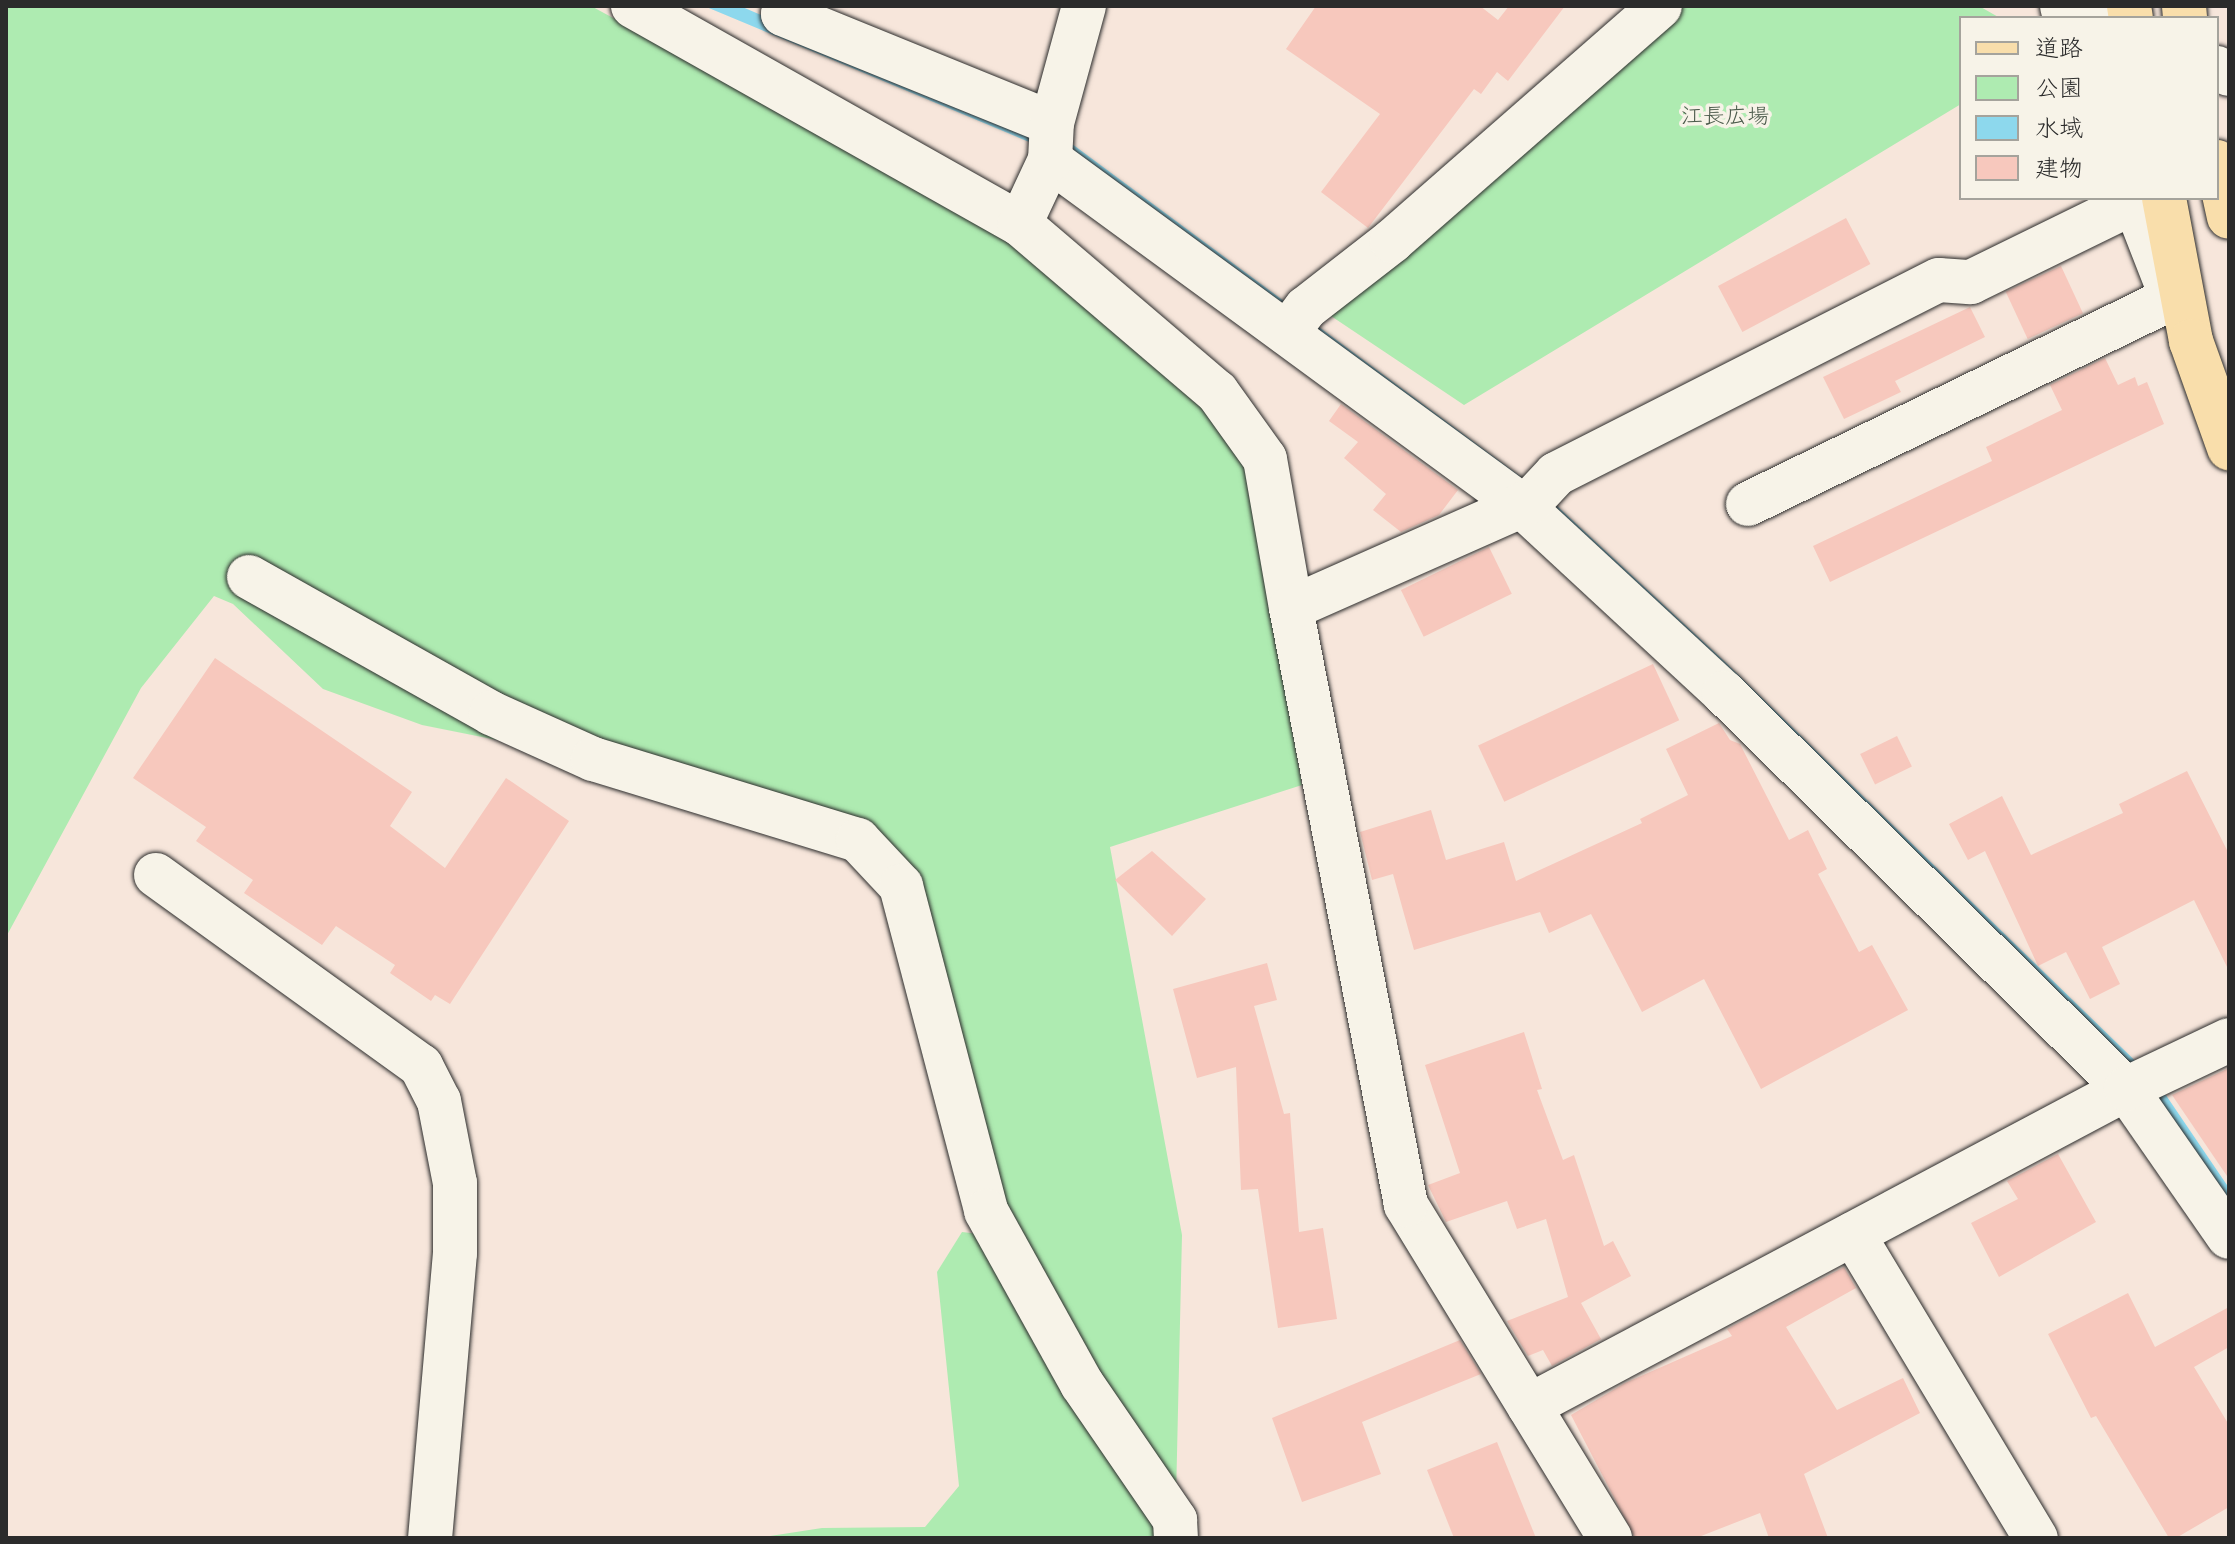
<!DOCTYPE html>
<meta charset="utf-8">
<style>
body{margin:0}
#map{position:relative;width:2235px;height:1544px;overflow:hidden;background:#f7e6db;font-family:Kalam,"Klee One",sans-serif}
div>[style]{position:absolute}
.green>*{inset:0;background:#aeebb1}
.water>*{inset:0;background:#8dd8ed}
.building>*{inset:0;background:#f7c8bd;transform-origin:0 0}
.roads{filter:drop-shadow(0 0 2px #2b2b2b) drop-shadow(0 0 2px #2b2b2b)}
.minor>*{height:44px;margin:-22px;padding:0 22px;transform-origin:22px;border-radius:22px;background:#f7f3e8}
.major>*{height:44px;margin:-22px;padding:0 22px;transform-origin:22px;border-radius:22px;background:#f9deab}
span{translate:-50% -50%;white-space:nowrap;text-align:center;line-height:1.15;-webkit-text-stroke:7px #f7f3e8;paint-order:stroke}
.park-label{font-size:22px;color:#4c5b4c}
.frame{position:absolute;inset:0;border:8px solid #2b2b2b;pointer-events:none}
.legend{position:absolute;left:1959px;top:16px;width:260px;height:184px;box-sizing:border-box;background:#f7f3e8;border:2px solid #a5a39c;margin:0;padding:10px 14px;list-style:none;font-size:24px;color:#2b2b2b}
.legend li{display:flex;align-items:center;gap:16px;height:40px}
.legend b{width:40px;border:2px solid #a5a39c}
</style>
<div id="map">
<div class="green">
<i style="clip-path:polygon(6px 6px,591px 6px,1027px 242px,1206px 401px,1244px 458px,1302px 785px,1110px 847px,1182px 1235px,1176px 1498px,994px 1198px,910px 877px,597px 749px,497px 740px,422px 725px,323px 689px,233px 604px,214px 596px,141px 688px,6px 937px)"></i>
<i style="clip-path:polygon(1684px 6px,1979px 6px,2000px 18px,1961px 18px,1961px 104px,1464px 405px,1331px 316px)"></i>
<i style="clip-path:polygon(962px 1232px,988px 1235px,1164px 1538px,757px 1538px,822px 1528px,925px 1527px,959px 1486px,937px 1272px)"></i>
</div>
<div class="water">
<i style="clip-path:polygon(704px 6px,740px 6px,1033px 130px,1064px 138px,1544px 494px,1724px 661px,2157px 1082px,2229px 1188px,2229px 1214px,1715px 671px,1034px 144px)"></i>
</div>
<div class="building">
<i style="clip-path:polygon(1316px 6px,1480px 6px,1498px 20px,1509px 6px,1565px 6px,1508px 81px,1497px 72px,1481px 94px,1474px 89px,1368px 228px,1321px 192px,1380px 114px,1286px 49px)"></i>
<i style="left:1846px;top:218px;width:52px;height:145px;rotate:62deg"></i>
<i style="left:2061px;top:266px;width:52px;height:61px;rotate:65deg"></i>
<i style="clip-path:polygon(1970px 307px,1985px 337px,1895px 381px,1901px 392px,1844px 419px,1823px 377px)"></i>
<i style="clip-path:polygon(2105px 358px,2118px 385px,2135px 377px,2138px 386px,2147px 382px,2164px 424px,1830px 582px,1813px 546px,1992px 461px,1986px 447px,2062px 410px,2050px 385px)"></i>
<i style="clip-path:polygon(1341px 404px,1458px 490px,1439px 515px,1401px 532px,1373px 510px,1386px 494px,1344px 458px,1358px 442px,1329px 421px)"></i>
<i style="left:1489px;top:547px;width:52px;height:98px;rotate:64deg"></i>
<i style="clip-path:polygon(215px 658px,412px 792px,390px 826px,445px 868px,506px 778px,569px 821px,450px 1004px,435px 995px,431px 1001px,390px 973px,395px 965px,336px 926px,322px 945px,244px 893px,253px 880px,196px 841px,206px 827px,133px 778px)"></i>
<i style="left:1653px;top:664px;width:62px;height:193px;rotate:65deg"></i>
<i style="clip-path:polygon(1719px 723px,1730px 740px,1740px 744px,1789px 840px,1808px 830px,1827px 869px,1818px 874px,1859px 952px,1872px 945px,1908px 1010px,1761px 1089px,1704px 979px,1642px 1012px,1591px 914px,1549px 933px,1540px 912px,1414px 950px,1393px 874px,1372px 880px,1360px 832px,1431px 810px,1446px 860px,1504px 842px,1516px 881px,1642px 823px,1640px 819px,1688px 795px,1666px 749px)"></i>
<i style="left:1897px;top:736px;width:34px;height:41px;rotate:64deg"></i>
<i style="clip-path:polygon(2187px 771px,2229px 854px,2229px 971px,2194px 900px,2102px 947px,2120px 984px,2090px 999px,2066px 952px,2038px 966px,1985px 851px,1968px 860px,1949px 824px,2002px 796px,2031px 855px,2123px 813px,2119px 804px)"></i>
<i style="clip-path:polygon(1152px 851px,1206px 899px,1172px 936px,1115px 880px)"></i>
<i style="clip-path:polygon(1267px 963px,1277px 1000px,1254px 1006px,1284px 1114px,1290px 1113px,1299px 1232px,1323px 1228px,1337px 1319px,1278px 1328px,1258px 1189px,1241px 1190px,1236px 1067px,1197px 1078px,1173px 989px)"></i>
<i style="clip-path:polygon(1524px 1032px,1542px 1089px,1537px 1090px,1563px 1160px,1574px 1155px,1604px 1246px,1613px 1241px,1631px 1276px,1581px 1303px,1601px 1339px,1552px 1366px,1543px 1350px,1528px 1356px,1507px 1321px,1568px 1297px,1546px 1219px,1517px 1229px,1507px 1201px,1446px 1222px,1428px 1185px,1460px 1173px,1425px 1065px)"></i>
<i style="clip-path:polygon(2229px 1068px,2229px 1179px,2172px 1095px)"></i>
<i style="clip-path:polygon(2058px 1154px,2096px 1222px,1999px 1277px,1971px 1223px,2018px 1199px,2007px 1181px)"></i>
<i style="clip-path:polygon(1844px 1267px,1856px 1288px,1786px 1327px,1837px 1410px,1903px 1378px,1920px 1413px,1804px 1474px,1828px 1538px,1769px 1538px,1760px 1513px,1696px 1538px,1635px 1538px,1571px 1415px,1625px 1383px,1732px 1336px,1727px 1329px)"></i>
<i style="clip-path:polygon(2128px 1293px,2155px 1347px,2229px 1307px,2229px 1347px,2194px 1367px,2229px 1425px,2229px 1507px,2176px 1538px,2169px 1538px,2096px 1416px,2091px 1418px,2048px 1334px)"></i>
<i style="clip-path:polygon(1460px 1340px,1481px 1374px,1362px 1422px,1381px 1474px,1302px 1502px,1272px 1418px)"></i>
<i style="clip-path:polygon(1497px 1442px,1536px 1538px,1454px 1538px,1427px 1470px)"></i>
</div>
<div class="roads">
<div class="minor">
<i style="left:633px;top:6px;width:444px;rotate:29.4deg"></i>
<i style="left:1020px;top:224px;width:259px;rotate:40.5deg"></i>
<i style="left:1217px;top:392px;width:82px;rotate:54.4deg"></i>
<i style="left:1265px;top:459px;width:151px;rotate:80.1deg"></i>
<i style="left:785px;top:6px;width:8px;rotate:104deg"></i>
<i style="left:783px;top:14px;width:290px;rotate:22.1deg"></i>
<i style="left:2062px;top:6px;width:12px;rotate:76deg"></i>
<i style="left:2095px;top:6px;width:27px;rotate:27deg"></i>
<i style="left:2217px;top:68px;width:13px;rotate:27deg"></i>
<i style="left:1050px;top:160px;width:584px;rotate:36.22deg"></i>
<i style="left:1521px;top:505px;width:277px;rotate:42.8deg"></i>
<i style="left:1724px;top:693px;width:564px;rotate:44.57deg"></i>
<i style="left:2126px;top:1089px;width:180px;rotate:55.2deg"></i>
<i style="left:2133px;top:198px;width:107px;rotate:68.7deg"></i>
<i style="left:1020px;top:224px;width:71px;rotate:-64.9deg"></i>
<i style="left:1050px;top:160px;width:37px;rotate:-87deg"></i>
<i style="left:1052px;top:123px;width:121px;rotate:-74.7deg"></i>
<i style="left:1287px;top:333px;width:31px;rotate:-53deg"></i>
<i style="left:1306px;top:308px;width:109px;rotate:-37.9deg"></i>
<i style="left:1392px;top:241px;width:356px;rotate:-41.2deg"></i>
<i style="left:1748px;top:504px;width:471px;rotate:-25.9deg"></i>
<i style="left:249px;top:577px;width:278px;rotate:29.3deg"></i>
<i style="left:491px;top:713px;width:112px;rotate:24.3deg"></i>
<i style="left:593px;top:759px;width:277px;rotate:17deg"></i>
<i style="left:858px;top:840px;width:63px;rotate:46.9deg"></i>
<i style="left:901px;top:886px;width:336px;rotate:75.3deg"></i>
<i style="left:986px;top:1211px;width:198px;rotate:61deg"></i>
<i style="left:1082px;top:1384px;width:165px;rotate:55.6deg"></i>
<i style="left:1175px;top:1520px;width:18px;rotate:87deg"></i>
<i style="left:156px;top:875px;width:327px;rotate:35.8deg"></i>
<i style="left:421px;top:1066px;width:39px;rotate:63deg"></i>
<i style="left:439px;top:1101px;width:84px;rotate:79deg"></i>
<i style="left:455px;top:1183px;width:70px;rotate:90deg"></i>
<i style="left:455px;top:1253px;width:286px;rotate:95deg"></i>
<i style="left:1853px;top:1234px;width:355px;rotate:59deg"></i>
<i style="left:1529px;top:1406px;width:676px;rotate:-27.97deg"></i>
<i style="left:2126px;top:1089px;width:114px;rotate:-25.4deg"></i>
<i style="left:1610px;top:1538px;width:391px;rotate:-121.5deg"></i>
<i style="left:1406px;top:1205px;width:608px;rotate:-100.9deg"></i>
<i style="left:1291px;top:608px;width:261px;rotate:-23.9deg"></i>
<i style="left:1530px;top:502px;width:38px;rotate:-47deg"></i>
<i style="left:1556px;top:474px;width:429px;rotate:-26.9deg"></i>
<i style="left:1939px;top:280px;width:32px;rotate:4deg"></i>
<i style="left:1971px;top:282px;width:182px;rotate:-26.1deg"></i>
</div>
<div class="major">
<i style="left:2129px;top:6px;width:12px;rotate:81deg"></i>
<i style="left:2184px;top:6px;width:12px;rotate:85deg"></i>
<i style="left:2217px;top:162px;width:56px;rotate:77.7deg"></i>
<i style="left:2164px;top:198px;width:146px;rotate:79.3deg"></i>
<i style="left:2191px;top:341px;width:114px;rotate:70.4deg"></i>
</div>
</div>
<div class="park-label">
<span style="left:1725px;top:118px">江長広場</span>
</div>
<div class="frame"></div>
<ul class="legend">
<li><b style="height:10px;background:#f9deab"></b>道路</li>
<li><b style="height:22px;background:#aeebb1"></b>公園</li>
<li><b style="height:22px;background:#8dd8ed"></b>水域</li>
<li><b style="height:22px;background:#f7c8bd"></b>建物</li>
</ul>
</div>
